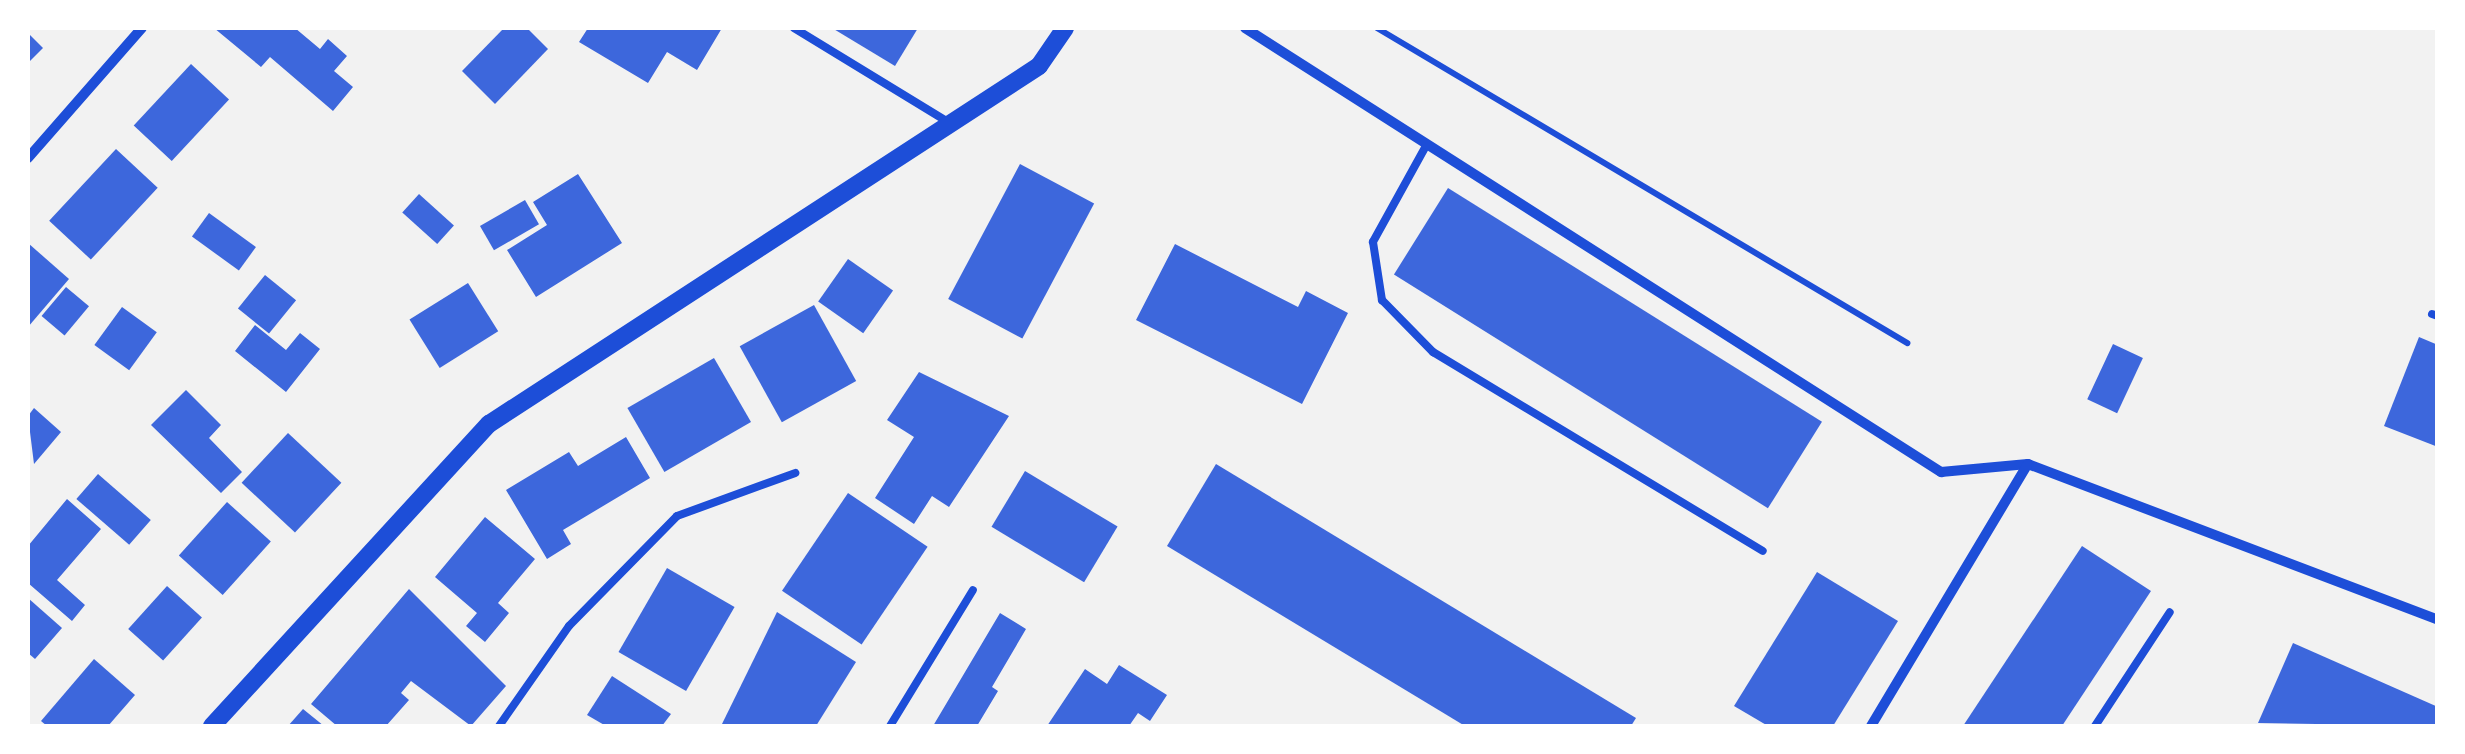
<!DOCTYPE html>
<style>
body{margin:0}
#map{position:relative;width:2465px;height:754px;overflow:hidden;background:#f2f2f2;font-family:"Work Sans",sans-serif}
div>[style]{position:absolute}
.building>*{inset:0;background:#3d67dc;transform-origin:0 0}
.path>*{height:6px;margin:-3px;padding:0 3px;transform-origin:3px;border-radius:3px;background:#1d4ed8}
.service>*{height:8px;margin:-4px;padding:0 4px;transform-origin:4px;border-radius:4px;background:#1d4ed8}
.minor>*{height:10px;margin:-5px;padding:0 5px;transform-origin:5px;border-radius:5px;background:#1d4ed8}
.tertiary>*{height:18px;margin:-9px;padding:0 9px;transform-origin:9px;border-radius:9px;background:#1d4ed8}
span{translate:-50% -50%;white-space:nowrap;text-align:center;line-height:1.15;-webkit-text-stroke:10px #fff;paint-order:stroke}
.frame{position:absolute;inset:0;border:30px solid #fff;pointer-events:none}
</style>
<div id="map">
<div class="building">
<i style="clip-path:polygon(214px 28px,295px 28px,320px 49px,328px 39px,347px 56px,334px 71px,353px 87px,333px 111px,270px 57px,261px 67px)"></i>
<i style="clip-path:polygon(504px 28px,527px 28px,548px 49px,495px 104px,462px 71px)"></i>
<i style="clip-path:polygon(588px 28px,722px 28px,697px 70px,667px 52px,648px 83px,579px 42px)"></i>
<i style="clip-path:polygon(832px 28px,918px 28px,895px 66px)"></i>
<i style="clip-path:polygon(28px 33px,43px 48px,28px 63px)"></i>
<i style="left:191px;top:64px;width:52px;height:84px;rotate:43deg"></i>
<i style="left:116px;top:149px;width:57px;height:98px;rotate:43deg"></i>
<i style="left:1020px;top:164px;width:84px;height:153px;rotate:28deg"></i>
<i style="clip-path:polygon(578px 174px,622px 243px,536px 297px,507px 250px,547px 225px,533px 202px)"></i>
<i style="left:1448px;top:188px;width:441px;height:102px;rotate:32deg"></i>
<i style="left:419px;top:194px;width:47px;height:25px;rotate:42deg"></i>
<i style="left:525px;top:200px;width:28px;height:52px;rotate:60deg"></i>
<i style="left:209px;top:213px;width:58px;height:29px;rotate:36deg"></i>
<i style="clip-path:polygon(28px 243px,69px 279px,28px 327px)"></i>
<i style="clip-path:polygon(1175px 244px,1298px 307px,1306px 291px,1348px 313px,1302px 404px,1136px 320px)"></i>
<i style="left:848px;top:259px;width:55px;height:52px;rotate:35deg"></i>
<i style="left:265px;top:275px;width:40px;height:43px;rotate:39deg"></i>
<i style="left:468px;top:283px;width:57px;height:69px;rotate:58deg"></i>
<i style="left:66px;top:287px;width:30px;height:38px;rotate:40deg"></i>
<i style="left:814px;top:305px;width:87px;height:85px;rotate:61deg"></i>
<i style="left:122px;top:307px;width:43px;height:47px;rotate:36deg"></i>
<i style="clip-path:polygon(255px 325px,286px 350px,300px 333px,320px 349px,286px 392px,235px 351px)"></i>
<i style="clip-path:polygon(2419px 337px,2438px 345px,2438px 447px,2384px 426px)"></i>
<i style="left:2113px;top:344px;width:33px;height:61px;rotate:25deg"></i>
<i style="left:714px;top:358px;width:74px;height:100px;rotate:60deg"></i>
<i style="clip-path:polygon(919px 372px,1009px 416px,949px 507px,932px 496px,914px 524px,875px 498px,914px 437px,887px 420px)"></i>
<i style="clip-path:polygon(186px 390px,221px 425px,209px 438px,242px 472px,221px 493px,151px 425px)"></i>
<i style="clip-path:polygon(34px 408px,61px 432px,34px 464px,28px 416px)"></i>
<i style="left:288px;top:433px;width:73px;height:68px;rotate:43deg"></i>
<i style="clip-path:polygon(626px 437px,650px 478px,563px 530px,571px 544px,547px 559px,506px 490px,569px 452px,578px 466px)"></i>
<i style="clip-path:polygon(1216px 464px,1636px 718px,1631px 726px,1465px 726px,1167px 546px)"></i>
<i style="left:1025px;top:471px;width:108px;height:65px;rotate:31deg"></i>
<i style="left:98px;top:474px;width:70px;height:33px;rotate:41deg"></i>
<i style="left:848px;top:493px;width:96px;height:118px;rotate:34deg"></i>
<i style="clip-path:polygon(67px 499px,101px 529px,57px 580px,85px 605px,72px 621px,28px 583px,28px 546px)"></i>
<i style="left:227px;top:502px;width:59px;height:72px;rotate:42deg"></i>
<i style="clip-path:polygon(485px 517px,535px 559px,498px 603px,509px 613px,485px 642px,466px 626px,477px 613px,435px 577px)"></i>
<i style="clip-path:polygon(2082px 546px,2151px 591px,2062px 726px,1963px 726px)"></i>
<i style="left:667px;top:568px;width:78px;height:97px;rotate:30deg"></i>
<i style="clip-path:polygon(1817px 572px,1898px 621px,1833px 726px,1768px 726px,1734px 706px)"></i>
<i style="left:167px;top:586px;width:47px;height:58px;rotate:42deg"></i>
<i style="clip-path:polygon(409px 589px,506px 686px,471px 726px,411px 681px,401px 693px,409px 700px,386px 726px,337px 726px,311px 704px)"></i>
<i style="clip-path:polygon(28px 598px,62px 628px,35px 659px,28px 653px)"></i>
<i style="clip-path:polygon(777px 612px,856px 662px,816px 726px,721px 726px)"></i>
<i style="clip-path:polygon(1000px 613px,1026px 629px,992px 687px,998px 691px,977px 726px,933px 726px)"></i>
<i style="clip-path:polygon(2293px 643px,2438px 707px,2438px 726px,2258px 723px)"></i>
<i style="clip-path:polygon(94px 659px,135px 695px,108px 726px,47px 726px,41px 721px)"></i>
<i style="clip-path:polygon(1119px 665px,1167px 695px,1150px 721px,1138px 713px,1129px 726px,1047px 726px,1085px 669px,1107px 684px)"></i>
<i style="clip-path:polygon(612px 676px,671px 714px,662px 726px,606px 726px,587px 715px)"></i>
<i style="clip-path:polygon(303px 709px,324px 726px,288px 726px)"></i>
</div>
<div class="path">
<i style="left:1377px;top:28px;width:617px;rotate:30.72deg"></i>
</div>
<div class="service">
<i style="left:794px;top:28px;width:180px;rotate:31.4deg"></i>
<i style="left:1427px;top:144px;width:112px;rotate:118.9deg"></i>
<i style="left:1373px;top:242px;width:59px;rotate:81.2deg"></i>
<i style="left:1382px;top:300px;width:73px;rotate:45.6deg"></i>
<i style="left:1433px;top:352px;width:385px;rotate:31.1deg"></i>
<i style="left:2432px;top:314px;width:6px;rotate:18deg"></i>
<i style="left:499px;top:726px;width:122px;rotate:-55deg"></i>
<i style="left:569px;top:626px;width:154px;rotate:-45.5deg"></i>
<i style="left:677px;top:516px;width:126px;rotate:-20deg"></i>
<i style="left:890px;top:726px;width:159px;rotate:-58.6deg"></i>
<i style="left:2095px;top:726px;width:136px;rotate:-56.7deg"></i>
</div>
<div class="minor">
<i style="left:1245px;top:28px;width:826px;rotate:32.54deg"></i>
<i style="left:1941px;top:472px;width:87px;rotate:-5.3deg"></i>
<i style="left:2028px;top:464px;width:439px;rotate:20.8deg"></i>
<i style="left:28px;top:158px;width:173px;rotate:-48.8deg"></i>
<i style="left:1871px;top:726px;width:305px;rotate:-59.1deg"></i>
</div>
<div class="tertiary">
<i style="left:212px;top:726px;width:410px;rotate:-47.5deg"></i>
<i style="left:489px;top:424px;width:656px;rotate:-33.06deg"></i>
<i style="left:1039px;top:66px;width:46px;rotate:-55.6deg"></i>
</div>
<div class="frame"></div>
</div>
